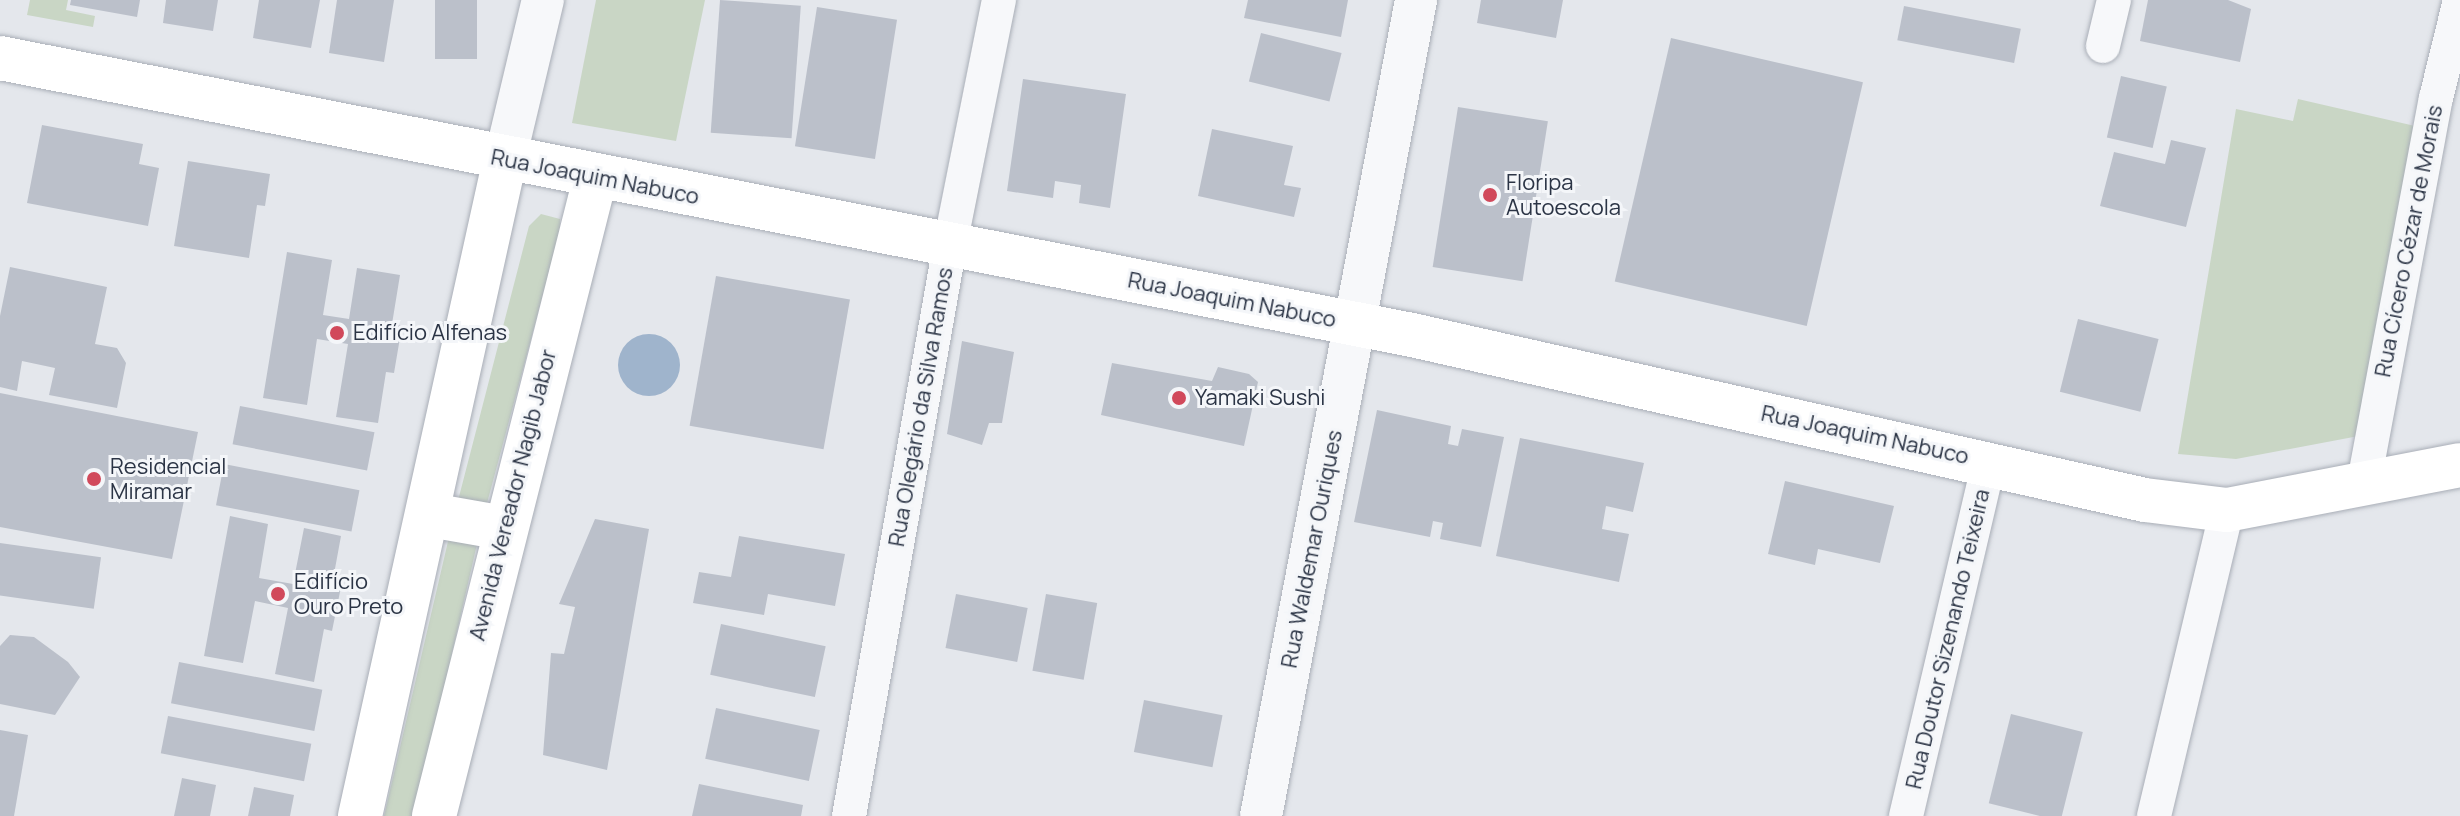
<!DOCTYPE html>
<meta charset="utf-8">
<style>
body{margin:0}
#map{position:relative;width:2460px;height:816px;overflow:hidden;background:#e4e7ec;font-family:Manrope,sans-serif}
div>[style]{position:absolute}
.green>*{inset:0;background:#c9d6c5}
.water>*{inset:0;background:#9fb4cc}
.round{border-radius:50%}
.building>*{inset:0;background:#bbc0ca;transform-origin:0 0}
.roads{filter:drop-shadow(0 0 2px #a9aeb7) drop-shadow(0 0 2px #a9aeb7)}
.minor>*{height:34px;margin:-17px;padding:0 17px;transform-origin:17px;border-radius:17px;background:#f7f8fa}
.tertiary>*{height:42px;margin:-21px;padding:0 21px;transform-origin:21px;border-radius:21px;background:#f7f8fa}
.secondary>*{height:44px;margin:-22px;padding:0 22px;transform-origin:22px;border-radius:22px;background:#fff}
.dots>*{width:22px;height:22px;translate:-50% -50%;box-sizing:border-box;border:4px solid #f4f6f9;border-radius:50%}
span{translate:-50% -50%;white-space:nowrap;text-align:center;line-height:1.15;-webkit-text-stroke:6px #f4f6f9;paint-order:stroke}
.street-label{font-size:22px;color:#2b3445}
.poi-label{font-size:22px;color:#2b3445}
.left{translate:0 -50%;text-align:left}
</style>
<div id="map">
<div class="green">
<i style="clip-path:polygon(30px 0,68px 0,66px 10px,95px 16px,93px 27px,27px 15px)"></i>
<i style="clip-path:polygon(596px 0,705px 0,676px 141px,572px 123px)"></i>
<i style="clip-path:polygon(2298px 99px,2415px 126px,2364px 435px,2236px 459px,2178px 454px,2236px 109px,2293px 121px)"></i>
<i style="clip-path:polygon(541px 214px,560px 219px,560px 231px,482px 522px,415px 816px,384px 816px,453px 520px,529px 226px)"></i>
</div>
<div class="water">
<i class="round" style="left:618px;top:334px;width:62px;height:62px"></i>
</div>
<div class="building">
<i style="clip-path:polygon(71px 0,140px 0,137px 17px,70px 5px)"></i>
<i style="clip-path:polygon(166px 0,218px 0,213px 31px,163px 23px)"></i>
<i style="clip-path:polygon(259px 0,320px 0,311px 48px,253px 38px)"></i>
<i style="clip-path:polygon(337px 0,394px 0,384px 62px,329px 53px)"></i>
<i style="left:435px;top:0;width:42px;height:59px"></i>
<i style="left:720px;top:0;width:81px;height:133px;rotate:4deg"></i>
<i style="clip-path:polygon(1248px 0,1348px 0,1341px 37px,1244px 18px)"></i>
<i style="clip-path:polygon(1481px 0,1563px 0,1556px 38px,1477px 23px)"></i>
<i style="clip-path:polygon(2148px 0,2228px 0,2251px 9px,2240px 62px,2140px 41px)"></i>
<i style="left:1904px;top:6px;width:119px;height:35px;rotate:11deg"></i>
<i style="left:817px;top:7px;width:81px;height:141px;rotate:9deg"></i>
<i style="left:1261px;top:33px;width:83px;height:50px;rotate:14deg"></i>
<i style="left:1671px;top:38px;width:197px;height:250px;rotate:13deg"></i>
<i style="left:2121px;top:76px;width:47px;height:63px;rotate:13deg"></i>
<i style="clip-path:polygon(1023px 79px,1126px 94px,1110px 208px,1079px 203px,1081px 185px,1055px 181px,1053px 198px,1007px 191px)"></i>
<i style="left:1458px;top:107px;width:91px;height:162px;rotate:9deg"></i>
<i style="clip-path:polygon(42px 125px,143px 144px,139px 164px,159px 168px,148px 226px,27px 203px)"></i>
<i style="clip-path:polygon(1212px 129px,1293px 146px,1284px 185px,1301px 188px,1294px 217px,1198px 196px)"></i>
<i style="clip-path:polygon(2171px 140px,2206px 148px,2186px 227px,2100px 206px,2114px 152px,2165px 164px)"></i>
<i style="clip-path:polygon(188px 161px,270px 174px,265px 206px,257px 205px,249px 258px,174px 246px)"></i>
<i style="clip-path:polygon(287px 252px,332px 260px,323px 315px,349px 319px,357px 268px,400px 275px,392px 324px,402px 326px,394px 373px,386px 372px,378px 423px,336px 417px,348px 344px,317px 339px,307px 405px,263px 398px)"></i>
<i style="clip-path:polygon(10px 267px,107px 287px,95px 344px,117px 348px,126px 363px,117px 408px,49px 395px,55px 368px,22px 361px,17px 391px,0 387px,0 316px)"></i>
<i style="left:716px;top:276px;width:136px;height:152px;rotate:10deg"></i>
<i style="left:2078px;top:319px;width:83px;height:75px;rotate:14deg"></i>
<i style="clip-path:polygon(962px 341px,1014px 352px,1002px 423px,989px 423px,982px 445px,947px 434px)"></i>
<i style="clip-path:polygon(1112px 363px,1212px 381px,1218px 367px,1249px 374px,1258px 382px,1244px 446px,1101px 415px)"></i>
<i style="clip-path:polygon(0 393px,198px 432px,172px 559px,0 527px)"></i>
<i style="left:240px;top:406px;width:137px;height:39px;rotate:11deg"></i>
<i style="clip-path:polygon(1377px 410px,1451px 426px,1448px 444px,1458px 446px,1462px 429px,1504px 437px,1481px 547px,1440px 539px,1443px 523px,1433px 521px,1430px 537px,1354px 522px)"></i>
<i style="clip-path:polygon(1520px 438px,1644px 463px,1633px 512px,1606px 506px,1602px 529px,1629px 534px,1619px 582px,1496px 556px)"></i>
<i style="left:224px;top:464px;width:138px;height:42px;rotate:11deg"></i>
<i style="clip-path:polygon(1785px 481px,1894px 506px,1880px 563px,1818px 549px,1815px 565px,1768px 554px)"></i>
<i style="clip-path:polygon(230px 516px,268px 524px,259px 578px,293px 584px,304px 528px,341px 536px,332px 585px,341px 587px,332px 631px,324px 629px,314px 682px,275px 674px,288px 608px,255px 601px,243px 663px,204px 656px)"></i>
<i style="clip-path:polygon(595px 519px,649px 529px,607px 770px,543px 755px,551px 653px,564px 654px,575px 607px,559px 604px)"></i>
<i style="clip-path:polygon(739px 536px,845px 554px,835px 606px,768px 594px,764px 615px,693px 603px,699px 572px,731px 577px)"></i>
<i style="left:0;top:543px;width:102px;height:52px;rotate:8deg"></i>
<i style="left:956px;top:594px;width:73px;height:55px;rotate:11deg"></i>
<i style="left:1046px;top:594px;width:52px;height:78px;rotate:10deg"></i>
<i style="left:721px;top:624px;width:107px;height:52px;rotate:12deg"></i>
<i style="clip-path:polygon(10px 635px,34px 637px,68px 662px,80px 677px,55px 715px,0 704px,0 646px)"></i>
<i style="left:179px;top:662px;width:146px;height:42px;rotate:11deg"></i>
<i style="left:1144px;top:700px;width:80px;height:53px;rotate:11deg"></i>
<i style="left:716px;top:708px;width:106px;height:52px;rotate:12deg"></i>
<i style="left:2011px;top:714px;width:74px;height:92px;rotate:14deg"></i>
<i style="left:168px;top:716px;width:146px;height:38px;rotate:11deg"></i>
<i style="clip-path:polygon(0 730px,28px 735px,14px 816px,0 816px)"></i>
<i style="clip-path:polygon(182px 778px,216px 785px,210px 816px,174px 816px)"></i>
<i style="clip-path:polygon(699px 784px,803px 805px,801px 816px,692px 816px)"></i>
<i style="clip-path:polygon(254px 787px,294px 795px,290px 816px,248px 816px)"></i>
</div>
<div class="roads">
<div class="minor">
<i style="left:2103px;top:46px;width:47px;rotate:-76.6deg"></i>
<i style="left:2364px;top:482px;width:391px;rotate:-79.4deg"></i>
<i style="left:2436px;top:98px;width:101px;rotate:-76.2deg"></i>
<i style="left:849px;top:816px;width:580px;rotate:-79.97deg"></i>
<i style="left:950px;top:245px;width:250px;rotate:-78.7deg"></i>
<i style="left:1906px;top:816px;width:364px;rotate:-76.8deg"></i>
<i style="left:2154px;top:816px;width:315px;rotate:-76.6deg"></i>
</div>
<div class="tertiary">
<i style="left:505px;top:159px;width:163px;rotate:-76.6deg"></i>
<i style="left:1261px;top:816px;width:831px;rotate:-79.24deg"></i>
</div>
<div class="secondary">
<i style="left:0;top:58px;width:1439px;rotate:11.1deg"></i>
<i style="left:1412px;top:335px;width:751px;rotate:12.69deg"></i>
<i style="left:2145px;top:500px;width:83px;rotate:7deg"></i>
<i style="left:2227px;top:510px;width:237px;rotate:-10.9deg"></i>
<i style="left:430px;top:515px;width:75px;rotate:10deg"></i>
<i style="left:360px;top:816px;width:673px;rotate:-77.55deg"></i>
<i style="left:434px;top:816px;width:661px;rotate:-75.82deg"></i>
</div>
</div>
<div class="dots">
<i style="left:1490px;top:195px;background:#d1495b"></i>
<i style="left:337px;top:333px;background:#d1495b"></i>
<i style="left:1179px;top:398px;background:#d1495b"></i>
<i style="left:94px;top:479px;background:#d1495b"></i>
<i style="left:278px;top:594px;background:#d1495b"></i>
</div>
<div class="street-label">
<span style="left:595px;top:177px;rotate:11deg">Rua Joaquim Nabuco</span>
<span style="left:2409px;top:241px;rotate:-79deg">Rua Cícero Cézar de Morais</span>
<span style="left:1232px;top:300px;rotate:11deg">Rua Joaquim Nabuco</span>
<span style="left:921px;top:407px;rotate:-80deg">Rua Olegário da Silva Ramos</span>
<span style="left:1865px;top:435px;rotate:12deg">Rua Joaquim Nabuco</span>
<span style="left:513px;top:495px;rotate:-76deg">Avenida Vereador Nagib Jabor</span>
<span style="left:1312px;top:549px;rotate:-79deg">Rua Waldemar Ouriques</span>
<span style="left:1948px;top:639px;rotate:-77deg">Rua Doutor Sizenando Teixeira</span>
</div>
<div class="poi-label">
<span class="left" style="left:1506px;top:195px">Floripa<br>Autoescola</span>
<span class="left" style="left:353px;top:333px">Edifício Alfenas</span>
<span class="left" style="left:1195px;top:398px">Yamaki Sushi</span>
<span class="left" style="left:110px;top:479px">Residencial<br>Miramar</span>
<span class="left" style="left:294px;top:594px">Edifício<br>Ouro Preto</span>
</div>
</div>
